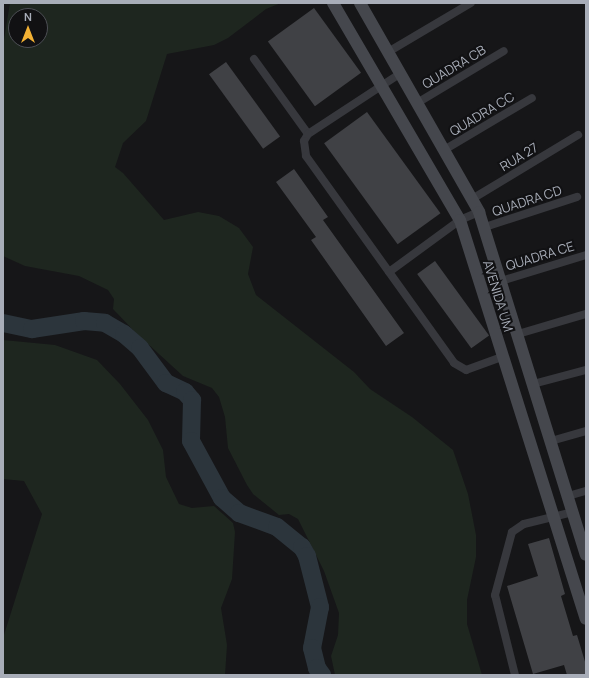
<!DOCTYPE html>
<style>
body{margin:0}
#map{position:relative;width:589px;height:678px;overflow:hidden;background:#161618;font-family:Manrope,sans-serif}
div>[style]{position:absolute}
.green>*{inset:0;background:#1e261f}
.river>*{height:18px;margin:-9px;padding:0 9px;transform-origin:9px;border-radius:9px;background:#2c353c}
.building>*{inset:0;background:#404145;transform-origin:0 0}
.street>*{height:8px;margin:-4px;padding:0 4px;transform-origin:4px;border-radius:4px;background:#37383d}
.secondary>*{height:12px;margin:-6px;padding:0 6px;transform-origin:6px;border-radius:6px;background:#45474d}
span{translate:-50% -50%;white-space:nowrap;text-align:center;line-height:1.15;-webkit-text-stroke:4px #111113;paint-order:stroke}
.street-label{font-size:13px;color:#a8adb8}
.frame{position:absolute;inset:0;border:4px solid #a8adb8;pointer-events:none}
.north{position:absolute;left:8px;top:8px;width:40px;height:40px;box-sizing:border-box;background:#111113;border:1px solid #4d4f55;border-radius:50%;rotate:0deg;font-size:11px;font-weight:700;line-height:16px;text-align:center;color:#a8adb8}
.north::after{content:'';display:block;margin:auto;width:14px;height:18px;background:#f2b134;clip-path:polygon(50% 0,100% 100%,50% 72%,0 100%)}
</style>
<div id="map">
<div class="green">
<i style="clip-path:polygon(evenodd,10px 3px,281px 3px,266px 9px,228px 38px,214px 45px,167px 54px,146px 121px,123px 143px,115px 167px,123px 173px,164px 220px,198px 212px,219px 216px,239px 228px,253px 247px,248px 274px,256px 295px,354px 372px,370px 389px,412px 417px,453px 450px,468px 494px,476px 535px,476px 557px,467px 600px,467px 624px,482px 675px,335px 675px,331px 656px,338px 635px,339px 613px,324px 571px,298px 519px,289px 514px,279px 515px,253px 494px,247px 485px,228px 448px,225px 417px,219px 397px,212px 388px,183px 376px,136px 333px,113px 309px,114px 299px,108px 290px,79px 276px,25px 266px,3px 256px,3px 45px,10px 3px,16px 16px,40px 16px,40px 40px,16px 40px,16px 16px)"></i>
<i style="clip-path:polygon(3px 340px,55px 345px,97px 360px,120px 384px,148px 420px,163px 450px,166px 477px,179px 504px,192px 508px,214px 506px,233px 523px,235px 532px,232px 579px,221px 608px,227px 645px,225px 675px,4px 675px,3px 638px,42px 514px,24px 481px,3px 479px)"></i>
</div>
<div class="river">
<i style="left:3px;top:323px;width:30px;rotate:12deg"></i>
<i style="left:32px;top:329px;width:53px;rotate:-8.7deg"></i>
<i style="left:84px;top:321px;width:21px;rotate:5deg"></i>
<i style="left:105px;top:323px;width:22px;rotate:30deg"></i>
<i style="left:124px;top:334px;width:21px;rotate:41deg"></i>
<i style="left:140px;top:348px;width:44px;rotate:53.4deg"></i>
<i style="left:166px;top:383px;width:21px;rotate:25deg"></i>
<i style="left:185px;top:392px;width:11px;rotate:49deg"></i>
<i style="left:192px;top:400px;width:41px;rotate:91.4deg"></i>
<i style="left:191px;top:441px;width:65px;rotate:61.5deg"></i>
<i style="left:222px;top:498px;width:23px;rotate:41deg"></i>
<i style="left:239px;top:513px;width:40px;rotate:20.2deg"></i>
<i style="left:277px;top:527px;width:32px;rotate:39deg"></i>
<i style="left:302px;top:547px;width:10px;rotate:61deg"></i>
<i style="left:307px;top:556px;width:53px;rotate:75.7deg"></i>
<i style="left:320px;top:607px;width:42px;rotate:101deg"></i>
<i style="left:312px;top:648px;width:21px;rotate:76deg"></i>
<i style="left:317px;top:668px;width:9px;rotate:54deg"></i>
</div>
<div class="building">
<i style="left:314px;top:8px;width:80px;height:57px;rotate:54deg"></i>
<i style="left:226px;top:62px;width:92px;height:21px;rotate:54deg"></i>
<i style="left:367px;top:112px;width:125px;height:53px;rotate:54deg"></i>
<i style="clip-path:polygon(294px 169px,328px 217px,323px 220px,404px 333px,386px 346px,311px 240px,316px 237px,276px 182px)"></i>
<i style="left:435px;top:261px;width:92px;height:22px;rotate:54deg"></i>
<i style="clip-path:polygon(549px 538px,565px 594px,561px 596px,573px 636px,577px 635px,586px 665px,586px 675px,567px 675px,564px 665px,533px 674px,507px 586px,538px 576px,528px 544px)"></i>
</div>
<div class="street">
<i style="left:388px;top:52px;width:96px;rotate:-30.6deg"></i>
<i style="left:254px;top:59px;width:92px;rotate:54.2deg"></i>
<i style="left:401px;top:73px;width:111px;rotate:146.7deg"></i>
<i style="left:308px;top:134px;width:8px;rotate:120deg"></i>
<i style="left:304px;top:141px;width:15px;rotate:82deg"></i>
<i style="left:306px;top:156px;width:254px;rotate:54.4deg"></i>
<i style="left:454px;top:363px;width:14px;rotate:30deg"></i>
<i style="left:466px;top:370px;width:38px;rotate:-20deg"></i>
<i style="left:417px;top:103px;width:101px;rotate:-30.9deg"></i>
<i style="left:444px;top:150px;width:102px;rotate:-30.6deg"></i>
<i style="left:472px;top:199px;width:124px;rotate:-31.1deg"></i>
<i style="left:485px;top:227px;width:97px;rotate:-18.1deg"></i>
<i style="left:389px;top:272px;width:88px;rotate:-36.2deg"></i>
<i style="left:460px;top:220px;width:21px;rotate:-23deg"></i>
<i style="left:501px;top:281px;width:89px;rotate:-17deg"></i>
<i style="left:518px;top:334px;width:71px;rotate:-16.4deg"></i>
<i style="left:533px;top:384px;width:55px;rotate:-14.8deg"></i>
<i style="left:551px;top:441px;width:36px;rotate:-16deg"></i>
<i style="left:568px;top:496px;width:19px;rotate:-16deg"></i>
<i style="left:515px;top:675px;width:82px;rotate:-104deg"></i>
<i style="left:495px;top:595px;width:65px;rotate:-74.9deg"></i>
<i style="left:512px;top:532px;width:14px;rotate:-34deg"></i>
<i style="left:524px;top:524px;width:50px;rotate:-13.8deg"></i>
</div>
<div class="secondary">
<i style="left:333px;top:3px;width:251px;rotate:59.7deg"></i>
<i style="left:460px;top:220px;width:418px;rotate:72.5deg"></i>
<i style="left:360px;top:3px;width:241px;rotate:60.3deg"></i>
<i style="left:479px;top:212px;width:359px;rotate:72.7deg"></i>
</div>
<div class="street-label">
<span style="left:454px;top:67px;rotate:-31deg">QUADRA CB</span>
<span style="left:482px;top:114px;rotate:-31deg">QUADRA CC</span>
<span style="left:519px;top:157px;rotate:-31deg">RUA 27</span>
<span style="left:527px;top:201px;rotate:-18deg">QUADRA CD</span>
<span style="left:540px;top:256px;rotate:-17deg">QUADRA CE</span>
<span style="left:498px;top:296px;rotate:73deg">AVENIDA UM</span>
</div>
<div class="frame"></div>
<div class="north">N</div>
</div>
